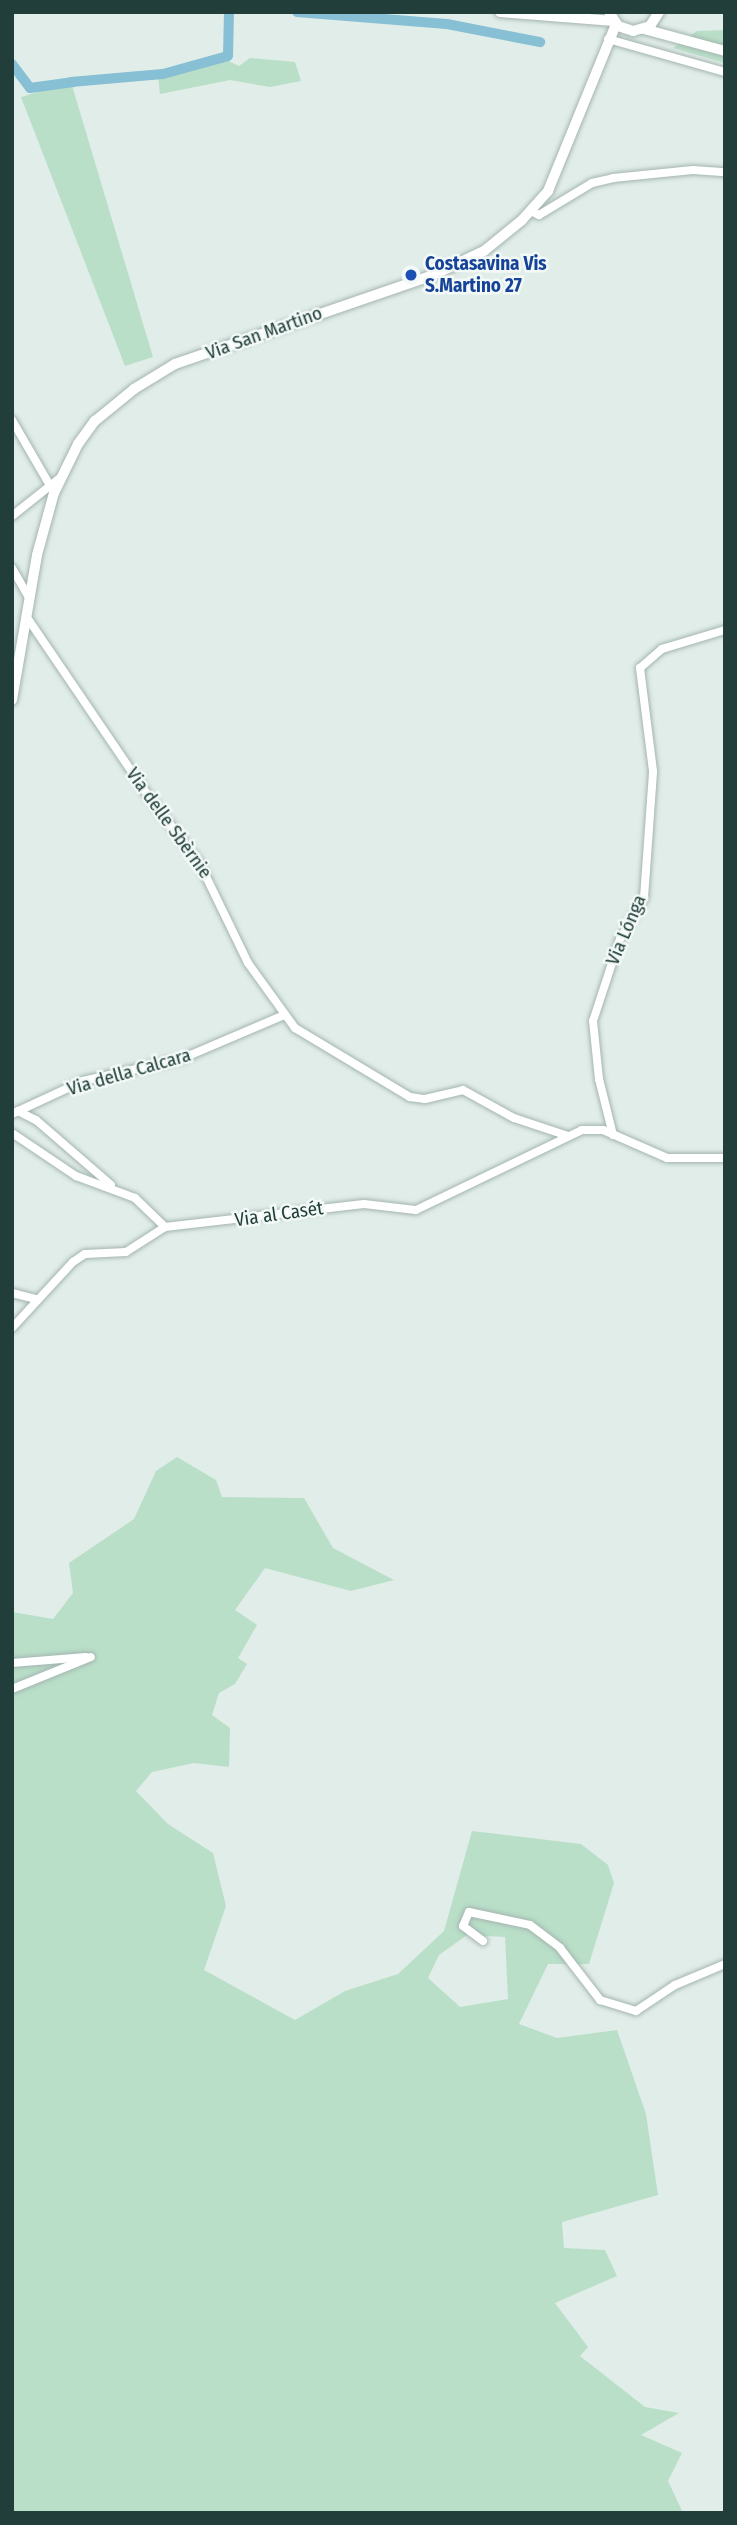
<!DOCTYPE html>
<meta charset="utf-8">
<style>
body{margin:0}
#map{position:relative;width:737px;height:2525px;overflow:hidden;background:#e1ede9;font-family:"Fira Sans Condensed",sans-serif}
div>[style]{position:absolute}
.green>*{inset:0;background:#b9dfc8}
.canal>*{height:10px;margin:-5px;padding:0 5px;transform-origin:5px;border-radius:5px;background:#87bfd4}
.roads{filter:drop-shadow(0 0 2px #a4b5b1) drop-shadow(0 0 2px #a4b5b1)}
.street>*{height:8px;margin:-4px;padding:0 4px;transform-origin:4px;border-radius:4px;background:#fff}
.secondary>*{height:10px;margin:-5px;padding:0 5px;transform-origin:5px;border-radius:5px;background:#fff}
.dots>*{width:19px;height:19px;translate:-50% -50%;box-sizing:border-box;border:4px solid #f2f9f6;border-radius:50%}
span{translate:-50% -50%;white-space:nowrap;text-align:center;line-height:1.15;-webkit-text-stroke:5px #f2f9f6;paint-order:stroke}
.transit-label{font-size:19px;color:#164399;font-weight:700}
.left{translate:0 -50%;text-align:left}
.street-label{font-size:19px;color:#213e3a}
.frame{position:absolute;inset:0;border:14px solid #213e3a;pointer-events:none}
</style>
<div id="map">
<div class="green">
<i style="clip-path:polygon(725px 30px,725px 63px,673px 48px,697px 31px)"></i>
<i style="clip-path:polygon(222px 58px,239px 66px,250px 58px,295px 62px,301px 81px,270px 87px,230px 80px,160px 94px,158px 75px)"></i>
<i style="clip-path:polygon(71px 82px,153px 357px,125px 366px,21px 97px)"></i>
<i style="clip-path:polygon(evenodd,177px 1457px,216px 1480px,222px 1497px,304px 1498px,333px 1548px,394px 1580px,351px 1591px,265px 1568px,235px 1610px,257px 1625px,238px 1658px,247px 1664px,235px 1684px,219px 1693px,212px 1715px,230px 1728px,229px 1767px,194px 1763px,152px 1772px,136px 1791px,168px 1824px,213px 1853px,226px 1906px,204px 1970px,295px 2020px,345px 1991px,398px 1974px,444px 1931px,472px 1831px,581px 1844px,608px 1865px,614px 1883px,589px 1964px,548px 1964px,519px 2024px,557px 2038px,617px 2030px,646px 2114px,658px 2195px,562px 2222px,564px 2248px,605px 2250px,617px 2276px,555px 2303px,588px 2347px,580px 2356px,645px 2407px,679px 2413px,641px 2435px,682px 2453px,668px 2481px,683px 2513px,12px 2513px,12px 1612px,53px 1619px,73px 1593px,69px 1563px,134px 1519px,156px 1471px,177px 1457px,467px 1935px,505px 1937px,508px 1999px,460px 2007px,428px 1978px,439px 1955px,467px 1935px)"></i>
</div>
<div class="canal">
<i style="left:297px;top:12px;width:150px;rotate:4.6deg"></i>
<i style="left:447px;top:24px;width:95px;rotate:11deg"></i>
<i style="left:12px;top:64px;width:30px;rotate:53deg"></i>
<i style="left:30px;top:88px;width:44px;rotate:-7.8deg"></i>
<i style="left:71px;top:82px;width:92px;rotate:-5deg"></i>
<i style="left:163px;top:74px;width:67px;rotate:-15.5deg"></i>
<i style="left:228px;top:56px;width:44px;rotate:-88.7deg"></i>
</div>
<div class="roads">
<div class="street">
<i style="left:608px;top:39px;width:122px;rotate:15.8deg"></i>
<i style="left:531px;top:211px;width:9px;rotate:27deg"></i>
<i style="left:539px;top:215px;width:62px;rotate:-31.1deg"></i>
<i style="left:592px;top:183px;width:22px;rotate:-13deg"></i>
<i style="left:613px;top:178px;width:80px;rotate:-5.7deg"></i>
<i style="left:693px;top:170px;width:32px;rotate:4deg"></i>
<i style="left:12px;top:420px;width:72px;rotate:59.9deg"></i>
<i style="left:12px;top:516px;width:63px;rotate:-38.5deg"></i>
<i style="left:12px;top:568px;width:34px;rotate:60deg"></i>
<i style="left:26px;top:616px;width:215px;rotate:55.8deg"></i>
<i style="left:147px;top:794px;width:86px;rotate:52.6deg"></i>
<i style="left:199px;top:862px;width:112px;rotate:64.1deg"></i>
<i style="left:248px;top:963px;width:80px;rotate:54.1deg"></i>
<i style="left:295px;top:1028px;width:134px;rotate:31deg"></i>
<i style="left:410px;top:1097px;width:15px;rotate:8deg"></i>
<i style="left:425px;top:1099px;width:39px;rotate:-13deg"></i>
<i style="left:463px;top:1090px;width:58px;rotate:28.8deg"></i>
<i style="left:514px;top:1118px;width:57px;rotate:18.4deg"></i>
<i style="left:18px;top:1111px;width:20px;rotate:27deg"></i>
<i style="left:36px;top:1120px;width:99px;rotate:40.9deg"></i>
<i style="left:12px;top:1114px;width:78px;rotate:-24.9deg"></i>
<i style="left:83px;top:1081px;width:100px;rotate:-12.7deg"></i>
<i style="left:181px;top:1059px;width:112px;rotate:-23.1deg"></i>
<i style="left:12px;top:1133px;width:77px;rotate:33.9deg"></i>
<i style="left:76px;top:1176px;width:63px;rotate:20.4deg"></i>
<i style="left:135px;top:1198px;width:42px;rotate:44deg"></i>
<i style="left:613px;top:1135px;width:58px;rotate:-104deg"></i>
<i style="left:599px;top:1079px;width:58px;rotate:-95.9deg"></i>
<i style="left:593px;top:1021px;width:86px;rotate:-71.8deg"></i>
<i style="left:620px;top:939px;width:48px;rotate:-59.7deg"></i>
<i style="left:644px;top:898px;width:127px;rotate:-85.9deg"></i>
<i style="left:653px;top:771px;width:104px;rotate:-97.2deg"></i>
<i style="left:640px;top:668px;width:29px;rotate:-41deg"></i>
<i style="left:662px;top:649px;width:66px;rotate:-16.8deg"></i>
<i style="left:12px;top:1293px;width:25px;rotate:14deg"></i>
<i style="left:12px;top:1328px;width:90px;rotate:-47.3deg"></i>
<i style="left:73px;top:1262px;width:14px;rotate:-34deg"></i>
<i style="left:85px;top:1254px;width:41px;rotate:-2.8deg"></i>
<i style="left:126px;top:1252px;width:46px;rotate:-32.7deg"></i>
<i style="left:165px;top:1227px;width:200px;rotate:-6.6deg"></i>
<i style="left:364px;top:1204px;width:52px;rotate:6.6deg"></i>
<i style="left:416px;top:1210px;width:184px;rotate:-25.7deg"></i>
<i style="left:582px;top:1130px;width:21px"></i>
<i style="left:603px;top:1130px;width:70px;rotate:23.6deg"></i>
<i style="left:667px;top:1158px;width:58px"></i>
<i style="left:12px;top:1663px;width:74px;rotate:-4.6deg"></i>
<i style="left:12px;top:1689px;width:85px;rotate:-22.1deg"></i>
<i style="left:483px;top:1941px;width:25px;rotate:-143deg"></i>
<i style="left:463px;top:1926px;width:15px;rotate:-67deg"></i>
<i style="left:469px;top:1912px;width:62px;rotate:12deg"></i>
<i style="left:530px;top:1925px;width:38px;rotate:37deg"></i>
<i style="left:560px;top:1948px;width:66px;rotate:52.4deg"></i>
<i style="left:600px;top:2000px;width:38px;rotate:17deg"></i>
<i style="left:636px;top:2011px;width:47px;rotate:-33.7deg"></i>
<i style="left:675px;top:1985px;width:54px;rotate:-22.8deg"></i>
</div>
<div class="secondary">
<i style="left:500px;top:12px;width:114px;rotate:4.5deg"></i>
<i style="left:609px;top:12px;width:17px;rotate:57deg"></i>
<i style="left:618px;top:26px;width:16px;rotate:18deg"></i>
<i style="left:633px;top:31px;width:18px;rotate:-16deg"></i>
<i style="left:650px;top:26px;width:17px;rotate:-57deg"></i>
<i style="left:644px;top:29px;width:84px;rotate:15.2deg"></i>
<i style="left:12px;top:700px;width:147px;rotate:-80.2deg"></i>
<i style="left:37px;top:555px;width:64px;rotate:-74.7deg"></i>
<i style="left:54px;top:493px;width:55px;rotate:-63.9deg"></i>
<i style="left:78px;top:444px;width:29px;rotate:-54deg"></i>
<i style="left:95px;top:421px;width:50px;rotate:-39.4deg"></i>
<i style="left:134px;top:389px;width:48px;rotate:-31.4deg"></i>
<i style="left:175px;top:364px;width:271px;rotate:-19deg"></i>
<i style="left:431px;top:276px;width:59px;rotate:-25.3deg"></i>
<i style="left:484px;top:251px;width:49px;rotate:-39.2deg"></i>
<i style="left:522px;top:220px;width:39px;rotate:-48deg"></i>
<i style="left:548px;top:191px;width:180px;rotate:-67.8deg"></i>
</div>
</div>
<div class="dots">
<i style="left:411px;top:275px;background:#1a4fb4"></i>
</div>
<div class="transit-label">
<span class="left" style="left:425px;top:275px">Costasavina Vis<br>S.Martino 27</span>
</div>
<div class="street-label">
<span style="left:264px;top:333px;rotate:-20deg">Via San Martino</span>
<span style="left:169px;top:823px;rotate:54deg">Via delle Sbèrnie</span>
<span style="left:626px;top:930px;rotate:-67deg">Via Lónga</span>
<span style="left:129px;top:1072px;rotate:-16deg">Via della Calcara</span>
<span style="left:279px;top:1214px;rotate:-8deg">Via al Casét</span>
</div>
<div class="frame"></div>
</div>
